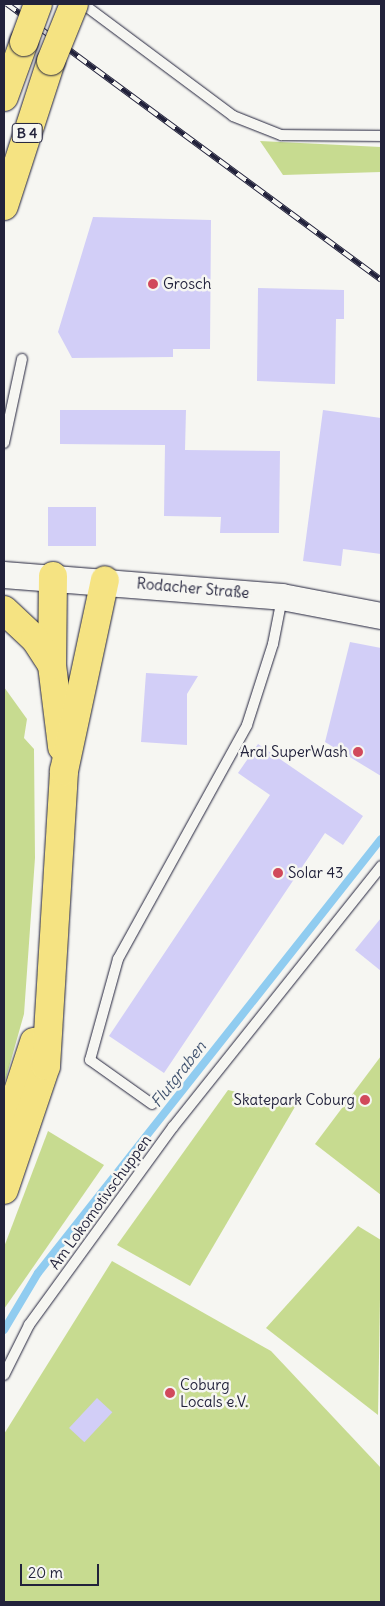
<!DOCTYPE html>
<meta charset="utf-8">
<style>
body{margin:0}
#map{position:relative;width:385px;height:1606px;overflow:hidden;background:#f6f6f2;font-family:Delius,sans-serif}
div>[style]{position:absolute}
.green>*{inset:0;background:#c7db90}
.stream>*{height:8px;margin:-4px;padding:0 4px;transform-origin:4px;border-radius:4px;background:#90ccf0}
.building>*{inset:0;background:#d2cef7;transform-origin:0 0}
.roads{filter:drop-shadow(0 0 1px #22223b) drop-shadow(0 0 1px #22223b)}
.service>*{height:10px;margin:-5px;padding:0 5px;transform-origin:5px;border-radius:5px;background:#f6f6f2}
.tertiary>*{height:26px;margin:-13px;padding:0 13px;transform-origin:13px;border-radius:13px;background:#f6f6f2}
.trunk>*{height:28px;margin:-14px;padding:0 14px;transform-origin:14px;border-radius:14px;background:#f5e382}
.rail>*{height:5.5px;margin-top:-2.75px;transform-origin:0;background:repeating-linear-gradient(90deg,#f6f6f2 0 11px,#22223b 0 22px);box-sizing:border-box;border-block:1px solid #22223b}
.bridges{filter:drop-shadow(0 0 1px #22223b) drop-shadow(0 0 1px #22223b)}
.trunk-bridge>*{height:28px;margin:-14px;padding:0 14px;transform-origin:14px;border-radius:14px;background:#f5e382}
.dots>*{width:14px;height:14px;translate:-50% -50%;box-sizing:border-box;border:2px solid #f6f6f2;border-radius:50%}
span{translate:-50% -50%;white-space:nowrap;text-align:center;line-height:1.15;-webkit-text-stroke:5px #f6f6f2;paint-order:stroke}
.shield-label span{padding:1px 4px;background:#f6f6f2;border:1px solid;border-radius:4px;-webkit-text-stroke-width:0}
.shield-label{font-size:14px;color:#22223b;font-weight:700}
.poi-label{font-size:15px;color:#22223b}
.left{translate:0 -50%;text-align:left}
.right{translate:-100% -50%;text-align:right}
.street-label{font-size:15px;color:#22223b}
.water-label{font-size:16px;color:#435571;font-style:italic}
.frame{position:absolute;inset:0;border:5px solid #22223b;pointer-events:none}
.scale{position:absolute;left:20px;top:1564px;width:79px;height:22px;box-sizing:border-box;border:2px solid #22223b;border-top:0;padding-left:6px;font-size:15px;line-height:18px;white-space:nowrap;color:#22223b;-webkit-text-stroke:4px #f6f6f2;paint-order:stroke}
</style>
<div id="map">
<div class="green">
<i style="clip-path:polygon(260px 141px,381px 147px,381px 172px,283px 175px)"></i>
<i style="clip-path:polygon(4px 687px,27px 719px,24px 738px,34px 749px,35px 858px,24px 1014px,4px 1085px)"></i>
<i style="clip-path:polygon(381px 1056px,381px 1195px,315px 1144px)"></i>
<i style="clip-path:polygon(228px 1090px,296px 1105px,190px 1286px,117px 1245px)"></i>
<i style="clip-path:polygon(48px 1131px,104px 1165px,4px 1309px,4px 1247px)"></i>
<i style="clip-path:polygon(358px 1226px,381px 1240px,378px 1415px,266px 1328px)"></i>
<i style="clip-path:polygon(112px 1261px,271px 1351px,381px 1468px,381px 1602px,4px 1602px,4px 1434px)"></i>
</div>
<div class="stream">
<i style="left:4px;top:1330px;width:66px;rotate:-59.2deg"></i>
<i style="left:38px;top:1273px;width:553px;rotate:-51.68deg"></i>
</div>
<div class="building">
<i style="clip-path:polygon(93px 217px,211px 220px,210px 349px,173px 349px,173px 357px,72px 358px,58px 332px)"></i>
<i style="clip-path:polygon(258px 288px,344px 290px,344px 319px,336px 319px,335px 384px,257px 381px)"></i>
<i style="clip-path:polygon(60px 410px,186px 410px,185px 450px,280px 451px,279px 533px,220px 533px,221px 517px,164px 516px,165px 445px,60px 444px)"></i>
<i style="clip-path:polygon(323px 410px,381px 418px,381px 554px,343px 549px,341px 566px,303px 561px)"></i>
<i style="left:48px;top:507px;width:48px;height:39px"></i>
<i style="clip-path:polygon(350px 642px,381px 648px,381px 776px,325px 742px)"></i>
<i style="clip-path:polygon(146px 673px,198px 676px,187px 694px,187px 745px,141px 742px)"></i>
<i style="clip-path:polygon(258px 744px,363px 816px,343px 845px,325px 833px,164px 1073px,109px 1036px,270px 795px,238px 773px)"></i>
<i style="clip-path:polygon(381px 918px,381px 971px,355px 950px)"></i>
<i style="left:97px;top:1398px;width:21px;height:41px;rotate:43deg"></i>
</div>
<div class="roads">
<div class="service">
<i style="left:83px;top:4px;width:187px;rotate:36.7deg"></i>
<i style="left:233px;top:116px;width:52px;rotate:21.6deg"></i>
<i style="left:281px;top:135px;width:100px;rotate:0.6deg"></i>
<i style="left:4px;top:443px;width:86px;rotate:-77.9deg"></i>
<i style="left:152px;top:1104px;width:76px;rotate:-144.6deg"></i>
<i style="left:90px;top:1060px;width:105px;rotate:-74.5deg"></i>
<i style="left:118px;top:959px;width:267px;rotate:-61.1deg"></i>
<i style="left:247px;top:725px;width:85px;rotate:-72.2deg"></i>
<i style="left:273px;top:644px;width:47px;rotate:-78.9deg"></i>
<i style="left:4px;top:1375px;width:56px;rotate:-63.4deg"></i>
<i style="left:29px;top:1325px;width:245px;rotate:-54deg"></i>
<i style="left:173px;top:1127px;width:334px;rotate:-51.4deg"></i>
</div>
<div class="tertiary">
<i style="left:4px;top:575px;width:279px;rotate:4.5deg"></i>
<i style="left:282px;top:597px;width:101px;rotate:10.9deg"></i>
</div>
<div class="trunk">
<i style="left:4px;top:97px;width:59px;rotate:-70deg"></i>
<i style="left:4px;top:206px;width:152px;rotate:-72deg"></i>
<i style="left:53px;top:576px;width:89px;rotate:90.6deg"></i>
<i style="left:52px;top:665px;width:83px;rotate:83deg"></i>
<i style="left:4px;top:610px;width:42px;rotate:43.1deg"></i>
<i style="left:35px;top:639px;width:31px;rotate:57deg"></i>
<i style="left:4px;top:1134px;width:97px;rotate:-71.9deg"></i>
<i style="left:4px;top:1190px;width:131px;rotate:-71.3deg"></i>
<i style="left:46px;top:1066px;width:296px;rotate:-86.5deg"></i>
<i style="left:64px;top:771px;width:195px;rotate:-77.9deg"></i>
</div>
</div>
<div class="rail">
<i style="left:7px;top:4px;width:465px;rotate:36.4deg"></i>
</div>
<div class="bridges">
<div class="trunk-bridge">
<i style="left:24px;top:42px;width:40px;rotate:-69.8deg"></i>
<i style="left:51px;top:61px;width:61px;rotate:-68deg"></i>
</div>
</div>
<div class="dots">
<i style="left:153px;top:284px;background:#d1495b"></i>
<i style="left:358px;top:752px;background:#d1495b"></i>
<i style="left:278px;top:873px;background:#d1495b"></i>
<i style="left:365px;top:1100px;background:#d1495b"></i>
<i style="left:170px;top:1393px;background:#d1495b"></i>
</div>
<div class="shield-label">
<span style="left:27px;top:133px">B 4</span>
</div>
<div class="poi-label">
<span class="left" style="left:163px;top:284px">Grosch</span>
<span class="right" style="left:348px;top:752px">Aral SuperWash</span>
<span class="left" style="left:288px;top:873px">Solar 43</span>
<span class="right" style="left:355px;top:1100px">Skatepark Coburg</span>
<span class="left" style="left:180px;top:1393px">Coburg<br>Locals e.V.</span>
</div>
<div class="street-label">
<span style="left:193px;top:588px;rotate:5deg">Rodacher Straße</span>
<span style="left:100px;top:1202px;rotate:-54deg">Am Lokomotivschuppen</span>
</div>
<div class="water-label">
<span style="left:178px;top:1074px;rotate:-52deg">Flutgraben</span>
</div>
<div class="frame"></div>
<div class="scale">20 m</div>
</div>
